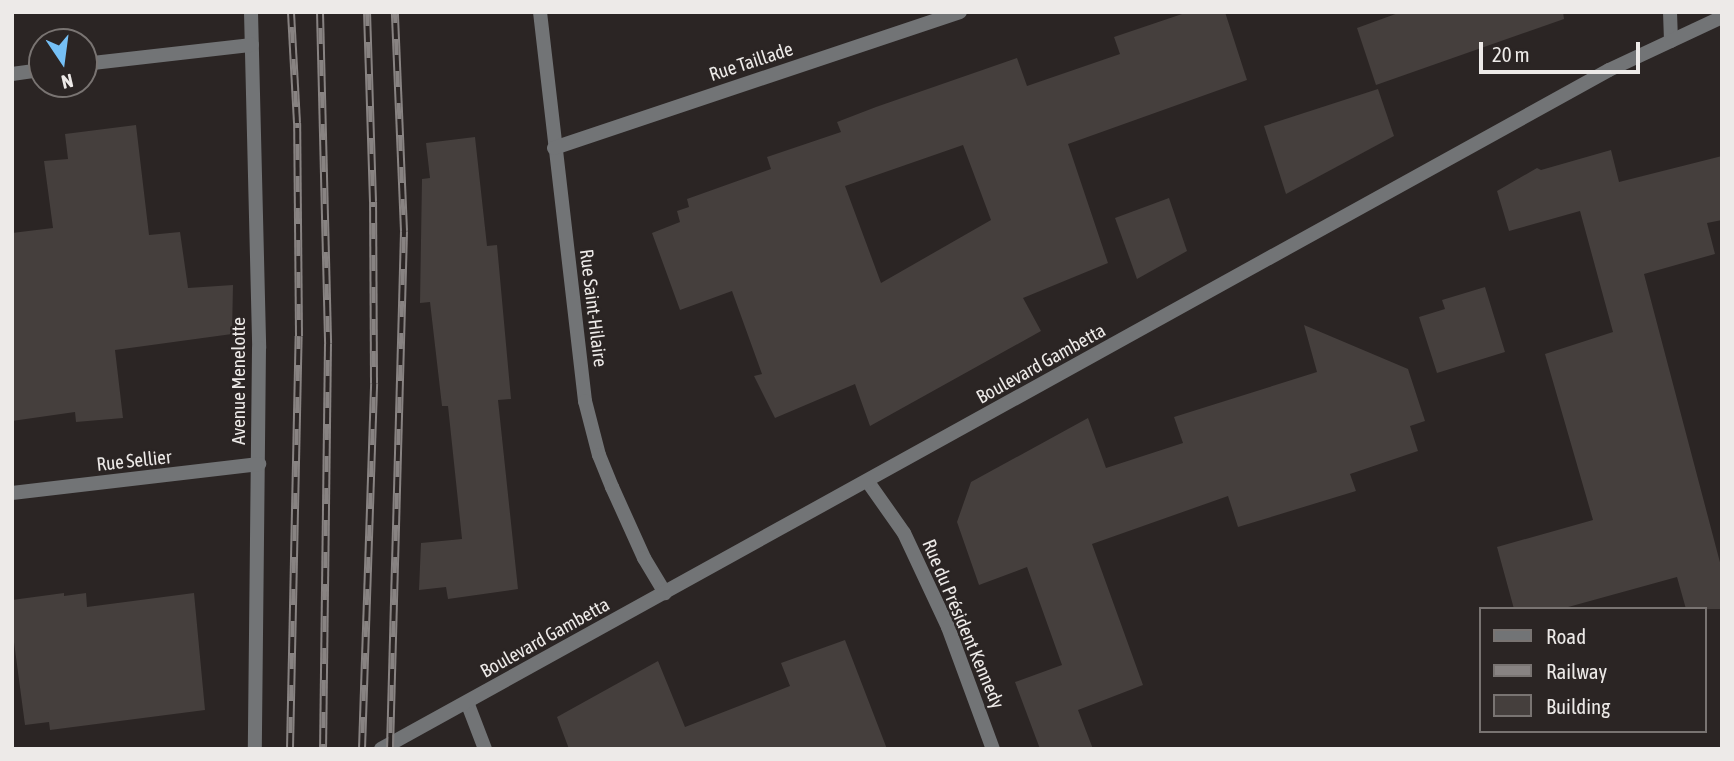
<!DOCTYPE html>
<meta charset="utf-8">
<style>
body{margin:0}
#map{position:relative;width:1734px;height:761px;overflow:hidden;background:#2b2524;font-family:"Asap Condensed",sans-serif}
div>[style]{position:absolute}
.building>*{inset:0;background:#453f3d}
.service>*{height:14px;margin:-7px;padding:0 7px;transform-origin:7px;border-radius:7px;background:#727476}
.minor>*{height:14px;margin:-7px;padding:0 7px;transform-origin:7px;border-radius:7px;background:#727476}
.rail>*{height:8px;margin-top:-4px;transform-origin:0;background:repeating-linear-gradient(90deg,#2b2524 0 16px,#888382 0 32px);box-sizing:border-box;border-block:2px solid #888382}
span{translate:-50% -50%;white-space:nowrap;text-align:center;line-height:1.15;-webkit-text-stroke:5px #2b2524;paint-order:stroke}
.street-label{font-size:19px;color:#edeae8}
.frame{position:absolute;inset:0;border:14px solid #edeae8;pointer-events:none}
.legend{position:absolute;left:1479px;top:607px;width:228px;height:126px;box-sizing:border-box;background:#2b2524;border:2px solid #797472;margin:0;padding:9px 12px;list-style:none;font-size:21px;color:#edeae8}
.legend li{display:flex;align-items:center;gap:14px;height:35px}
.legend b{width:35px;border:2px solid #797472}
.north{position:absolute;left:28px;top:28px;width:70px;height:70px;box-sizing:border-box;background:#2b2524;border:2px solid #797472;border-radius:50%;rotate:167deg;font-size:19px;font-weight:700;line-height:28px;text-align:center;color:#edeae8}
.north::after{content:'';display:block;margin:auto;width:24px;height:32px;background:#75c0f6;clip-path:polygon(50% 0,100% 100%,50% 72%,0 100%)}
.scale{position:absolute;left:1479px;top:42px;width:161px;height:32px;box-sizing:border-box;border:4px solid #edeae8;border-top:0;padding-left:9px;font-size:21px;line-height:24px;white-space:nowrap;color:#edeae8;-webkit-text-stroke:5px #2b2524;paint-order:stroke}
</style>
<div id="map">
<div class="building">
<i style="clip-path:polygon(evenodd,1188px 12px,1225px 12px,1247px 80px,1068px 144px,1108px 263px,1023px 298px,1041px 331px,870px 426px,855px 384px,775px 418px,754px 376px,762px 374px,732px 291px,680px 310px,652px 233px,680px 222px,677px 211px,689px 207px,687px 199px,771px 169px,767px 157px,841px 132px,837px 122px,876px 107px,1017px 58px,1027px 86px,1120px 54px,1114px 37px,1188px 12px,963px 145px,991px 220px,881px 283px,845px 186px,963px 145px)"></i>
<i style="clip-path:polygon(1401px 12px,1563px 12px,1564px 19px,1376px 85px,1357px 28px)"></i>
<i style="clip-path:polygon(1378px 89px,1394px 136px,1286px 194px,1264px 126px)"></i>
<i style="clip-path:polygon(136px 125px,149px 235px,180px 232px,188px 288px,233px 285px,232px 334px,115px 350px,123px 418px,76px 422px,75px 412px,12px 421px,12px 233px,53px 228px,44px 161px,68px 159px,65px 134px)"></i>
<i style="clip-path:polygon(475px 137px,487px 246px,497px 245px,511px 399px,498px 400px,518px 589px,448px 599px,446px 587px,419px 590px,421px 543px,462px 539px,448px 406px,442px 406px,430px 302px,420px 303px,422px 179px,430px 178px,426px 143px)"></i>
<i style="clip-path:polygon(1611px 150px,1619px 182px,1722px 156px,1722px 220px,1707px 223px,1715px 254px,1644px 274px,1722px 570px,1722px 609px,1686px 609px,1677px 577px,1561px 609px,1514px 609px,1497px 547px,1593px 520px,1545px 354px,1613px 332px,1580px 211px,1509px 231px,1497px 191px,1537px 168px,1541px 170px)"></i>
<i style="clip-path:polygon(1169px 198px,1187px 251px,1137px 279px,1115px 218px)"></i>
<i style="clip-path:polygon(1485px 287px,1505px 352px,1437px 373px,1419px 317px,1445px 309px,1442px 300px)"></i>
<i style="clip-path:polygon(1304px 325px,1408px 369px,1425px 421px,1410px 426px,1418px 451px,1350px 474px,1356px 491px,1238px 527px,1228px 496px,1092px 544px,1143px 685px,1078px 710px,1093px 749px,1040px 749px,1015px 682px,1062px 665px,1027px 567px,979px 585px,957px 522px,971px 482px,1088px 418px,1106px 468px,1183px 443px,1174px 417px,1317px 372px)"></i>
<i style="clip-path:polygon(64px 593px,64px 596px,86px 593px,87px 607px,194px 593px,205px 710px,50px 730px,49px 722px,25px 725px,12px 627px,12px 600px)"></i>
<i style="clip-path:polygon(845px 640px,887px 749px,569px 749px,557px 717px,658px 661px,685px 727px,790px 686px,781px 663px)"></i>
</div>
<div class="service">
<i style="left:467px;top:702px;width:50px;rotate:69deg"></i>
</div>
<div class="minor">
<i style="left:251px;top:12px;width:336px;rotate:88.6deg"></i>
<i style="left:259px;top:348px;width:401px;rotate:90.6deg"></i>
<i style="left:540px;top:12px;width:392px;rotate:83.4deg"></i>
<i style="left:585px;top:401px;width:56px;rotate:75.5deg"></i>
<i style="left:599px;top:455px;width:35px;rotate:68deg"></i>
<i style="left:612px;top:487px;width:78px;rotate:65.7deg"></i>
<i style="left:644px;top:558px;width:41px;rotate:59deg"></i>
<i style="left:1670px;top:12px;width:29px;rotate:88deg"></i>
<i style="left:84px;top:64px;width:169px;rotate:-6.5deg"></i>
<i style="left:12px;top:74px;width:30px;rotate:-8deg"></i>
<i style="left:554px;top:148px;width:428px;rotate:-18.5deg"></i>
<i style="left:868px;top:482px;width:62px;rotate:54.8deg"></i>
<i style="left:904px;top:533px;width:104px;rotate:64.9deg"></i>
<i style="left:948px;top:627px;width:130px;rotate:69.8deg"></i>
<i style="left:12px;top:493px;width:249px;rotate:-6.7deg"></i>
<i style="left:381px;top:749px;width:1403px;rotate:-28.94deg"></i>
<i style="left:1609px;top:70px;width:125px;rotate:-25.1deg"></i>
</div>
<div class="rail">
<i style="left:320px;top:12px;width:332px;rotate:88.6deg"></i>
<i style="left:328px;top:344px;width:405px;rotate:90.7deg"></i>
<i style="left:290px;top:749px;width:413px;rotate:-88.8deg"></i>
<i style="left:299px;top:336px;width:213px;rotate:-90.5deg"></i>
<i style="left:297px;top:123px;width:111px;rotate:-93.1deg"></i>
<i style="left:362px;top:749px;width:366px;rotate:-88.1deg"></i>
<i style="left:374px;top:383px;width:181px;rotate:-90.3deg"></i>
<i style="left:373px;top:202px;width:190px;rotate:-91.8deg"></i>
<i style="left:390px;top:749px;width:518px;rotate:-88.45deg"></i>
<i style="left:404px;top:231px;width:219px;rotate:-92.4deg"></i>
</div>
<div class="street-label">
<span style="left:751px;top:62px;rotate:-18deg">Rue Taillade</span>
<span style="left:593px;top:308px;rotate:83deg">Rue Saint-Hilaire</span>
<span style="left:1041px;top:364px;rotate:-29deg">Boulevard Gambetta</span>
<span style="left:239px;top:381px;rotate:-90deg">Avenue Menelotte</span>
<span style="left:134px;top:461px;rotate:-6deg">Rue Sellier</span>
<span style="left:963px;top:624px;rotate:67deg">Rue du Président Kennedy</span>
<span style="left:545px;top:638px;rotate:-29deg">Boulevard Gambetta</span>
</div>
<div class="frame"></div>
<ul class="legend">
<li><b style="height:9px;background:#727476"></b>Road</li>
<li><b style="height:9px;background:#888382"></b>Railway</li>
<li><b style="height:19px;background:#453f3d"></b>Building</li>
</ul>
<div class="north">N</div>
<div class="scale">20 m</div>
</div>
